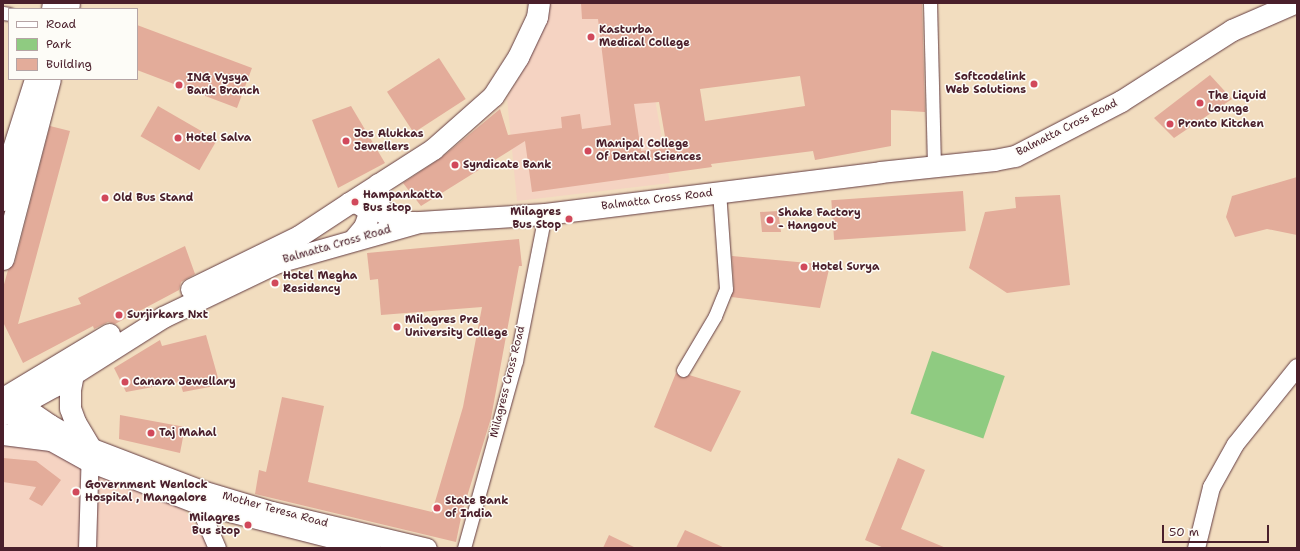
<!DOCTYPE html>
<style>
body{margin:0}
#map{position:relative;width:1300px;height:551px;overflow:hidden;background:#f2ddbf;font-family:"Shantell Sans",sans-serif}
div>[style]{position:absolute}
.built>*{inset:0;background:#f5d3c2}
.green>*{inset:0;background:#8fcb81;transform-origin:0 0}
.building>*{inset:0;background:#e3ac9a;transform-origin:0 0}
.roads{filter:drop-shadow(0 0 1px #633c41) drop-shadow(0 0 1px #633c41)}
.minor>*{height:13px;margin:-6.5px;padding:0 6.5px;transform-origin:6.5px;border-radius:6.5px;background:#fff}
.tertiary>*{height:17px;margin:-8.5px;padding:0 8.5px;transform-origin:8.5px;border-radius:8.5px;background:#fff}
.secondary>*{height:19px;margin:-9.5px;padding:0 9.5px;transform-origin:9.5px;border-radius:9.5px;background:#fff}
.primary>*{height:21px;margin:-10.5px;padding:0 10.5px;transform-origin:10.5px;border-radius:10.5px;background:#fff}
.dots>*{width:11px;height:11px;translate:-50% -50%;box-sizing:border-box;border:2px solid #fdfcf7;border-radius:50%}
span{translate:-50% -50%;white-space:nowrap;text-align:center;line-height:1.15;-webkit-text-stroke:3px #fdfcf7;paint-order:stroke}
.poi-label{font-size:11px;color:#4a1f2b;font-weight:700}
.left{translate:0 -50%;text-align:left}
.right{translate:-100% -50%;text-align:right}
.street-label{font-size:11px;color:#4a1f2b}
.frame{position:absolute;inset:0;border:4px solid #4a1f2b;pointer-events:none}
.legend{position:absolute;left:8px;top:8px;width:130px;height:72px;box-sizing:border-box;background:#fdfcf7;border:1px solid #b5a4a5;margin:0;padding:5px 7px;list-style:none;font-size:12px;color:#4a1f2b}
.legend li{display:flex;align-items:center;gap:8px;height:20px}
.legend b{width:20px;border:1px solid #b5a4a5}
.scale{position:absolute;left:1162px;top:525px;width:107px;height:18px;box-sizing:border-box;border:2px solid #4a1f2b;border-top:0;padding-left:5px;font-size:12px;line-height:14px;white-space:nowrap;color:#4a1f2b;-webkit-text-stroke:3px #fdfcf7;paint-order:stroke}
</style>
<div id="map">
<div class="built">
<i style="clip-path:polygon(542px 3px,648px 3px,656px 105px,670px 183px,517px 201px,507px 98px,523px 71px)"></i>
<i style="clip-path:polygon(3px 441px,58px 443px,185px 511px,211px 548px,3px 548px)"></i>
</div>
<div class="green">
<i style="left:932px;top:351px;width:77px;height:66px;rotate:19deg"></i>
</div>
<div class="building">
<i style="clip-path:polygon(evenodd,581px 3px,922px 3px,925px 112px,891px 110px,891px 146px,815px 160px,813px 151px,711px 164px,712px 167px,532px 192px,525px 141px,421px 206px,403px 183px,441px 158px,500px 109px,508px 135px,562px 128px,561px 117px,580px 114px,582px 129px,611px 125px,598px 19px,582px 19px,581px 3px,800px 76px,805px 106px,705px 121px,700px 89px,800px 76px,581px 3px,659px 102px,667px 148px,641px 151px,634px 104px,659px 102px)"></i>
<i style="clip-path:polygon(137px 25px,252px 68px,237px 108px,137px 70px)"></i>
<i style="left:439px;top:58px;width:49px;height:62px;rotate:57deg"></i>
<i style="clip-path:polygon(1210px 75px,1232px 99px,1174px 138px,1154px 118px)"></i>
<i style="left:158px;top:106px;width:68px;height:35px;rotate:30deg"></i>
<i style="clip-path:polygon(351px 106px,385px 163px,338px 188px,312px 120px)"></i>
<i style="clip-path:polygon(50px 126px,70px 131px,18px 324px,81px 304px,78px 298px,185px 246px,195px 274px,181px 282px,179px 290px,115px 324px,108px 322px,94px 329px,93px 326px,23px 363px,3px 322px,3px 288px,8px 270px,15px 262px)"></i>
<i style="clip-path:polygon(1297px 177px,1297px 235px,1267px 229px,1235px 237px,1226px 217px,1232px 196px)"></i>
<i style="left:963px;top:191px;width:40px;height:132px;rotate:86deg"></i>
<i style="clip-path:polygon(1060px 195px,1070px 285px,1007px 293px,969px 268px,985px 212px,1016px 208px,1015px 197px)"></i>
<i style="clip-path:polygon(778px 211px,781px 232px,762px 232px,760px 212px)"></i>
<i style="clip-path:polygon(519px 239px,522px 266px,519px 266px,491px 418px,462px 513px,456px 542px,255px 494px,259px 470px,266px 472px,282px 397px,324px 406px,308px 482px,432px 512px,463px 407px,482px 307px,381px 315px,378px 279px,370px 280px,367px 253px)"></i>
<i style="clip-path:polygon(732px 256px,830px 265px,820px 308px,731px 297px,734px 288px)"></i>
<i style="clip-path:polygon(206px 335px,220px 385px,183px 392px,180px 382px,126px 392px,114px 368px,160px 340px,162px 346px)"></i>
<i style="clip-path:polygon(676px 373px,683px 378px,689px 375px,741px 391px,711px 452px,654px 427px)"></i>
<i style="clip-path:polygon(120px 415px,185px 427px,180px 453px,119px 439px)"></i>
<i style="clip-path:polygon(3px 458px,36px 461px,61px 480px,42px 506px,29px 499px,36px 487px,3px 482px)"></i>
<i style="clip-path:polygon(898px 458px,925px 470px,901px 529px,946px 548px,884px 548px,865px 540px)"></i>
<i style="clip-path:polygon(685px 530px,725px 548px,676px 548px)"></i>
<i style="clip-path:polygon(609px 535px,636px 548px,603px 548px)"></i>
</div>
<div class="roads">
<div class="minor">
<i style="left:930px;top:3px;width:163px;rotate:88.6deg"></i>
<i style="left:3px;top:13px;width:6px;rotate:9deg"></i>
<i style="left:683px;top:370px;width:63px;rotate:-59.3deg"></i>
<i style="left:715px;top:316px;width:29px;rotate:-68deg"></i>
<i style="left:726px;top:289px;width:97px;rotate:-94.1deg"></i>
<i style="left:464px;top:548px;width:194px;rotate:-74.5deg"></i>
<i style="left:516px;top:361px;width:150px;rotate:-78.8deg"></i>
</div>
<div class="tertiary">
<i style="left:201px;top:493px;width:11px;rotate:105deg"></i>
<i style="left:198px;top:504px;width:48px;rotate:66.6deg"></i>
<i style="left:87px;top:548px;width:100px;rotate:-88.3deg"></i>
<i style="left:1196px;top:548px;width:63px;rotate:-76.2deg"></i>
<i style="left:1211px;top:487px;width:49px;rotate:-60.8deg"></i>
<i style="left:1235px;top:444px;width:99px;rotate:-51.2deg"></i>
</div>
<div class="secondary">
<i style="left:22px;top:405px;width:34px;rotate:34deg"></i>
<i style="left:50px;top:424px;width:46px;rotate:29.9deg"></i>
<i style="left:90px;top:447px;width:120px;rotate:21deg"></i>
<i style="left:202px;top:490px;width:73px;rotate:16.7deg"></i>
<i style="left:272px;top:511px;width:159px;rotate:13.4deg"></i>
<i style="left:6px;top:412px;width:41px;rotate:34.1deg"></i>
<i style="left:40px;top:435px;width:56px;rotate:28.9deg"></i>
<i style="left:89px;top:462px;width:117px;rotate:21.1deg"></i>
<i style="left:198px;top:504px;width:178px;rotate:14.3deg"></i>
</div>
<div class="primary">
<i style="left:52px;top:9px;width:6px;rotate:-81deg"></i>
<i style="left:68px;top:9px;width:6px;rotate:-81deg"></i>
<i style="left:378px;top:184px;width:21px;rotate:90deg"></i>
<i style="left:378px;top:205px;width:13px;rotate:51deg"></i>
<i style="left:386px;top:215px;width:14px;rotate:30deg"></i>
<i style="left:398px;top:222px;width:17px"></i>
<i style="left:3px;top:200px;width:43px;rotate:-80.5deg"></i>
<i style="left:10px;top:158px;width:83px;rotate:-72.4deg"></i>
<i style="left:349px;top:203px;width:100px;rotate:-32.7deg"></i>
<i style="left:433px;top:149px;width:80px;rotate:-41.5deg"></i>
<i style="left:493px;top:96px;width:46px;rotate:-57.3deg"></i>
<i style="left:518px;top:57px;width:44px;rotate:-64.6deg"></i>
<i style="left:537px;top:17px;width:14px;rotate:-82deg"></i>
<i style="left:3px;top:259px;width:186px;rotate:-75.4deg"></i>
<i style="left:191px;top:289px;width:120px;rotate:-26.1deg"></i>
<i style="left:299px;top:236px;width:60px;rotate:-33.4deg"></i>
<i style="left:349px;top:203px;width:7px;rotate:-8deg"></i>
<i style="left:356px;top:202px;width:13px;rotate:32deg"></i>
<i style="left:367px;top:209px;width:7px;rotate:82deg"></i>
<i style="left:368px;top:216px;width:12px;rotate:110deg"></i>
<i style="left:364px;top:227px;width:17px;rotate:130deg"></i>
<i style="left:73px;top:374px;width:15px;rotate:101deg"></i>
<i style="left:70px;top:389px;width:19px;rotate:90deg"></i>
<i style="left:70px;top:408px;width:15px;rotate:70deg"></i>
<i style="left:75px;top:422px;width:29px;rotate:59deg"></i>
<i style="left:3px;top:398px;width:124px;rotate:-31.1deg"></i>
<i style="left:3px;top:414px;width:58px;rotate:-28.8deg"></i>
<i style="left:54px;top:386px;width:129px;rotate:-32.3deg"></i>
<i style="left:163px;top:317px;width:127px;rotate:-25.6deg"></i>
<i style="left:278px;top:262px;width:147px;rotate:-15.8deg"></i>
<i style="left:419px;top:222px;width:126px;rotate:-3.6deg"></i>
<i style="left:545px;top:214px;width:338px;rotate:-7.1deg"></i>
<i style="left:880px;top:172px;width:115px;rotate:-6deg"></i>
<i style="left:994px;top:160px;width:21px;rotate:-11deg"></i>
<i style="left:1015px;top:156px;width:119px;rotate:-27.4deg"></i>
<i style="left:1121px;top:101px;width:132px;rotate:-32.6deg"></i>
<i style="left:1232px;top:30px;width:68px;rotate:-23.5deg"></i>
<i style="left:3px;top:434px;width:46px;rotate:7.4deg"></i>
</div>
</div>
<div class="dots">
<i style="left:591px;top:37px;background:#d1495b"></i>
<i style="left:1034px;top:84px;background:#d1495b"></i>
<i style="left:179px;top:85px;background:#d1495b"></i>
<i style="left:1200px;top:103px;background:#d1495b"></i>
<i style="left:1170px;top:124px;background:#d1495b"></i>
<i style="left:178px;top:138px;background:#d1495b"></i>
<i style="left:346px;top:141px;background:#d1495b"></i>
<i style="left:588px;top:151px;background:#d1495b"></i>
<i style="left:455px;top:165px;background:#d1495b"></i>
<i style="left:105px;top:198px;background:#d1495b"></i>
<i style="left:355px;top:202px;background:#d1495b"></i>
<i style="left:569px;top:219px;background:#d1495b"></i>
<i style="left:770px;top:220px;background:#d1495b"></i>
<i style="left:804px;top:267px;background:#d1495b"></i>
<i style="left:275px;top:283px;background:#d1495b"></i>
<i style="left:119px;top:315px;background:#d1495b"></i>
<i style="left:397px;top:327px;background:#d1495b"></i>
<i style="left:125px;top:382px;background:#d1495b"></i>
<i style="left:151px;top:433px;background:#d1495b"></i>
<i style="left:76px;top:492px;background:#d1495b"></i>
<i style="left:437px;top:508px;background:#d1495b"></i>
<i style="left:248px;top:525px;background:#d1495b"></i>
</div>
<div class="poi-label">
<span class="left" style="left:599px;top:37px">Kasturba<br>Medical College</span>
<span class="right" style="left:1026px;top:84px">Softcodelink<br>Web Solutions</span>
<span class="left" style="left:187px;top:85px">ING Vysya<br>Bank Branch</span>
<span class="left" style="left:1208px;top:103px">The Liquid<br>Lounge</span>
<span class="left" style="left:1178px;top:124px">Pronto Kitchen</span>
<span class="left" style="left:354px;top:141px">Jos Alukkas<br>Jewellers</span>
<span class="left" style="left:186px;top:138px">Hotel Salva</span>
<span class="left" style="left:596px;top:151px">Manipal College<br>Of Dental Sciences</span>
<span class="left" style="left:463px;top:165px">Syndicate Bank</span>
<span class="left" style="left:363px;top:202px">Hampankatta<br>Bus stop</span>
<span class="left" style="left:113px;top:198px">Old Bus Stand</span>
<span class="right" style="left:561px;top:219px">Milagres<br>Bus Stop</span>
<span class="left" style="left:778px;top:220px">Shake Factory<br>- Hangout</span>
<span class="left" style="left:812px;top:267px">Hotel Surya</span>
<span class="left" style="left:283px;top:283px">Hotel Megha<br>Residency</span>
<span class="left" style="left:127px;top:315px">Surjirkars Nxt</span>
<span class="left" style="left:405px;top:327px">Milagres Pre<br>University College</span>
<span class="left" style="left:133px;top:382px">Canara Jewellary</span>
<span class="left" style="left:159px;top:433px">Taj Mahal</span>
<span class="left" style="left:85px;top:492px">Government Wenlock<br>Hospital , Mangalore</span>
<span class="left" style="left:445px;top:508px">State Bank<br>of India</span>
<span class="right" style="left:240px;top:525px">Milagres<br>Bus stop</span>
</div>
<div class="street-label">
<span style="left:1067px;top:128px;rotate:-27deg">Balmatta Cross Road</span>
<span style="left:657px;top:200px;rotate:-7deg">Balmatta Cross Road</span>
<span style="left:337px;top:245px;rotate:-16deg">Balmatta Cross Road</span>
<span style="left:508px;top:382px;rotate:-76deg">Milagress Cross Road</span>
<span style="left:275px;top:510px;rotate:15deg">Mother Teresa Road</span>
</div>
<div class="frame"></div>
<ul class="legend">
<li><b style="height:5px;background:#fff"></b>Road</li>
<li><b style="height:11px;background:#8fcb81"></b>Park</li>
<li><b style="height:11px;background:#e3ac9a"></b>Building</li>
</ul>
<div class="scale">50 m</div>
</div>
